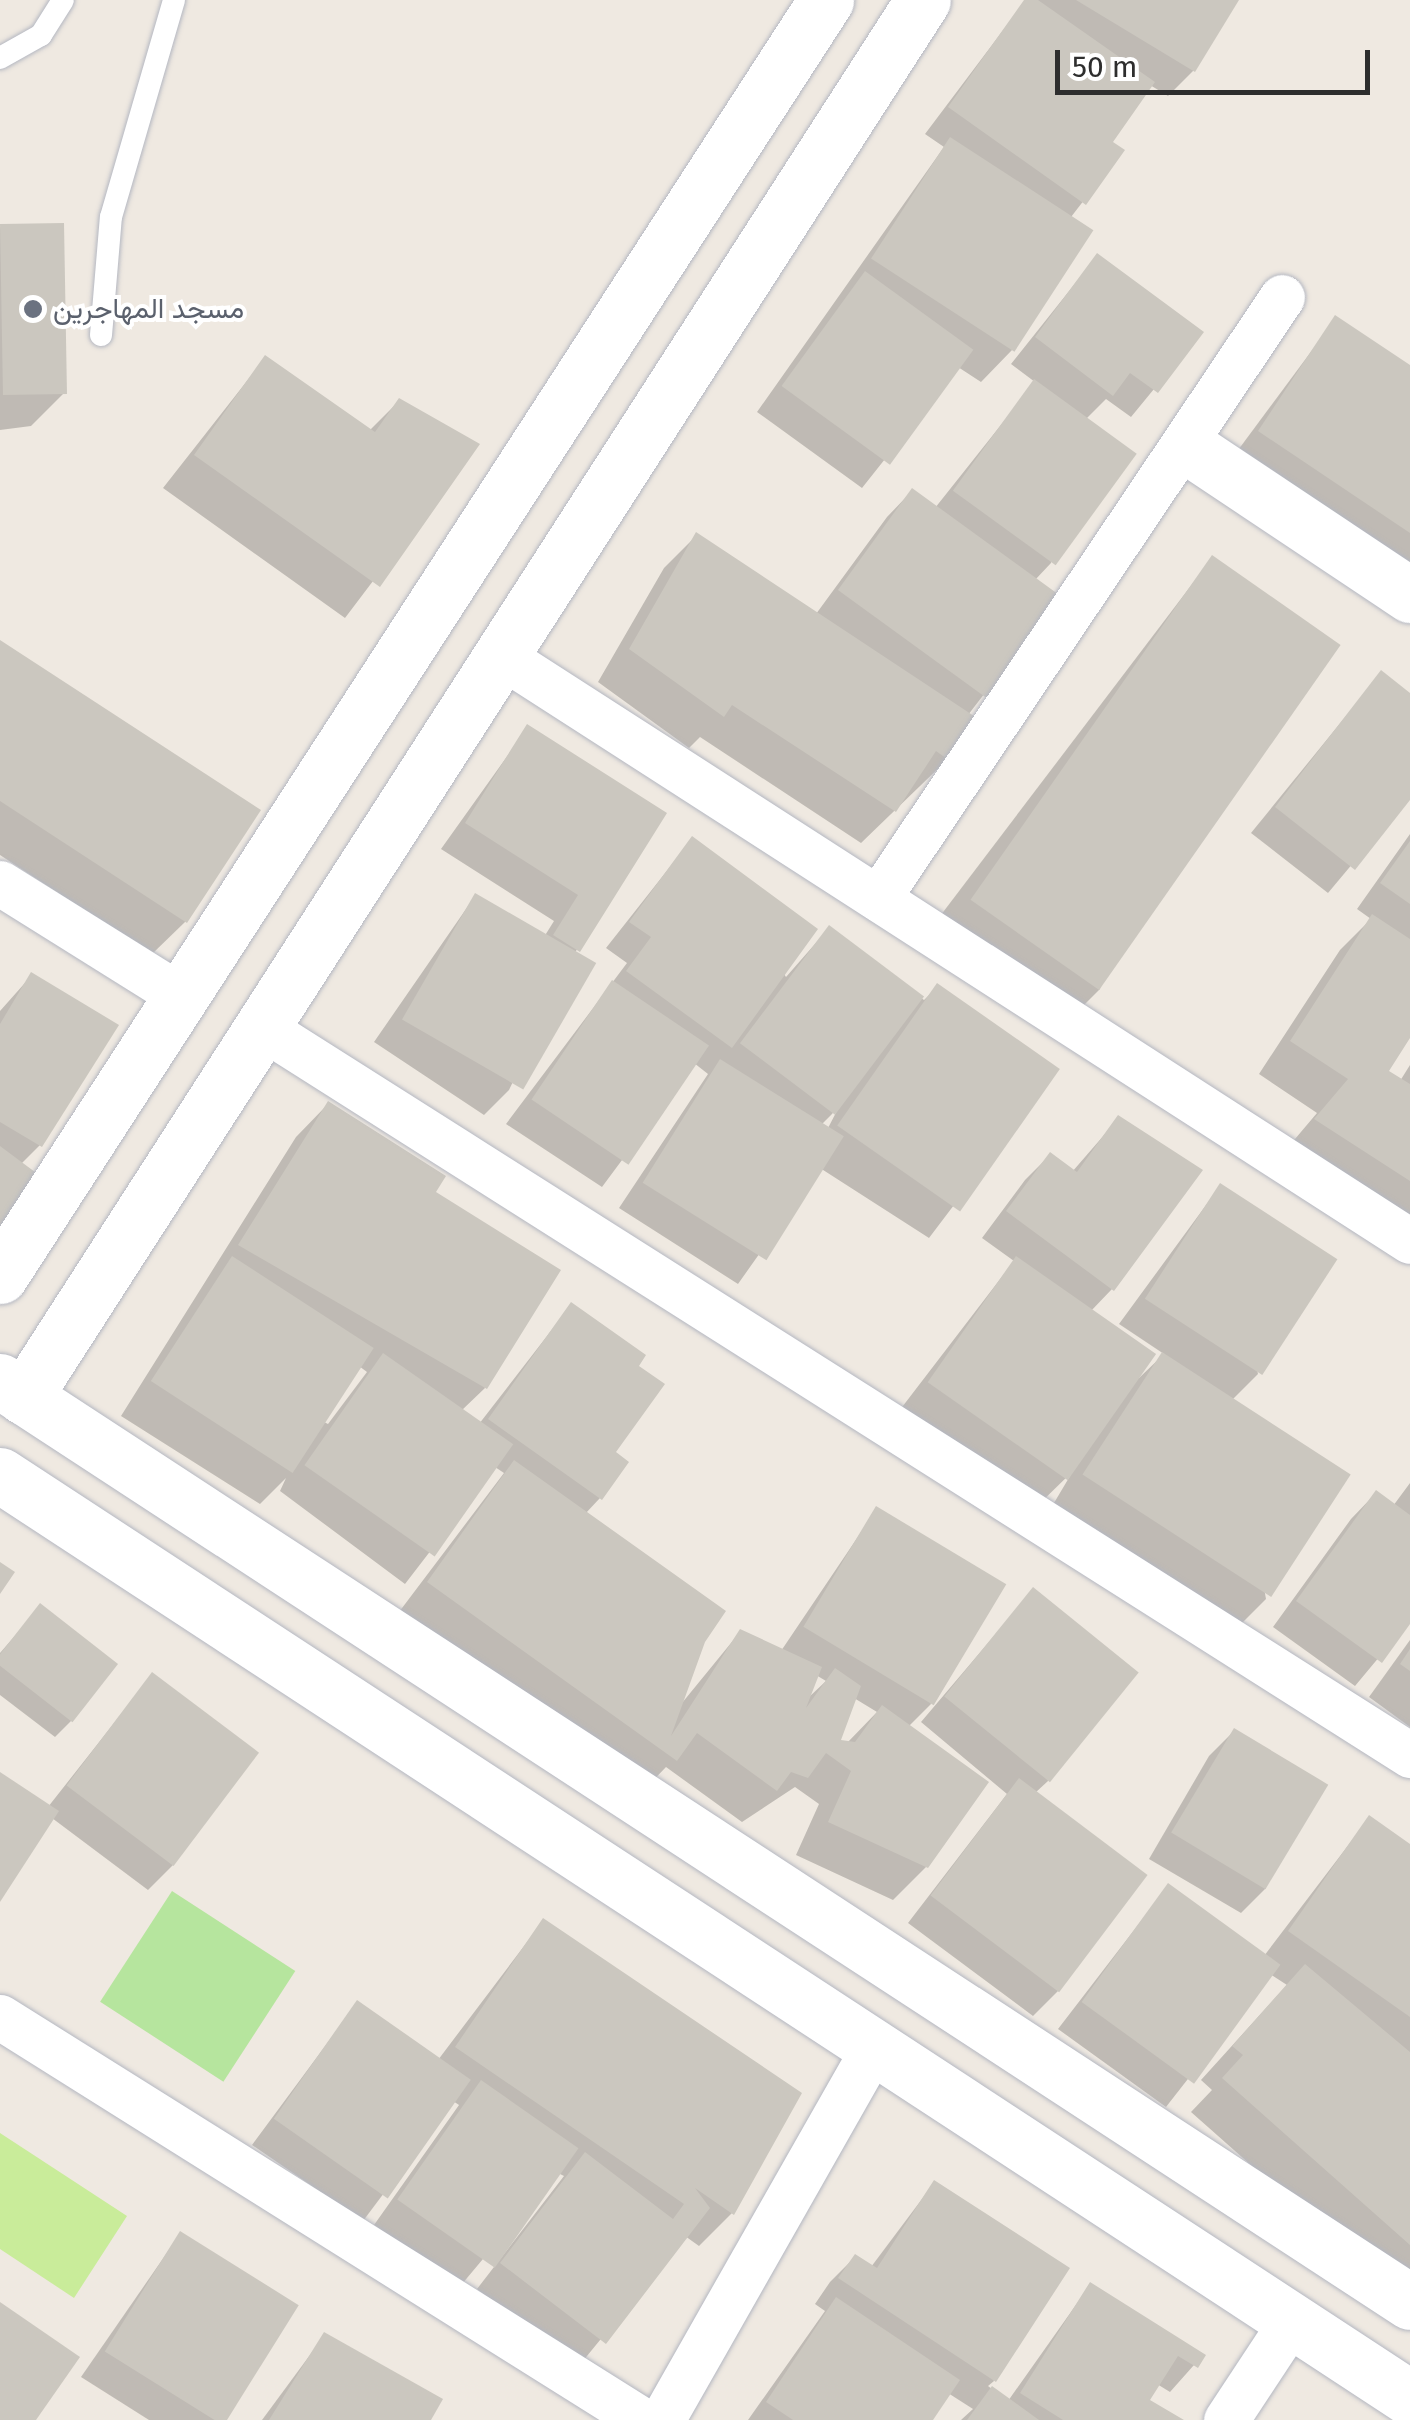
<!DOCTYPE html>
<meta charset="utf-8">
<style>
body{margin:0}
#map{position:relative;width:1410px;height:2420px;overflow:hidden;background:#efe9e1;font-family:"Fira Sans",Vazirmatn,sans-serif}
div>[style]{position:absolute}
.green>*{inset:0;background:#b6e59e;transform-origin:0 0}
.pitch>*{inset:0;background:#c9ec9a}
.shadow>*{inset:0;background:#0003}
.building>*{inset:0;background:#cbc7bf;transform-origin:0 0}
.roads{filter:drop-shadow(0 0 2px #b4b7c1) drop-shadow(0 0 2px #b4b7c1)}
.service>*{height:22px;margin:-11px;padding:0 11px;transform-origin:11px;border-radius:11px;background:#fff}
.minor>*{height:45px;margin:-22.5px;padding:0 22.5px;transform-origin:22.5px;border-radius:22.5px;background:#fff}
.tertiary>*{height:55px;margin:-27.5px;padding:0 27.5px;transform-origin:27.5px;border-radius:27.5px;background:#fff}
.dots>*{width:28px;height:28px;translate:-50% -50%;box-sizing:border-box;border:5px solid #fff;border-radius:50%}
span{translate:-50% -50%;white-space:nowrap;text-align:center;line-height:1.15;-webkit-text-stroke:8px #fff;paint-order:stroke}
.worship-label{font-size:28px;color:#5b616d}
.left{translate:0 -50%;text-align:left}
.scale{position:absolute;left:1055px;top:50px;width:315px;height:45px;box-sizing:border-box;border:5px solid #2e2e2e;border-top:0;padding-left:12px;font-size:30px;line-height:35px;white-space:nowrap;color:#2e2e2e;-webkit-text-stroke:8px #fff;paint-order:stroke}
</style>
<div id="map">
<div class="green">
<i style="left:172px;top:1891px;width:147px;height:132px;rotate:33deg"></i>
</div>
<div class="pitch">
<i style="clip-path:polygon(0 2133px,127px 2216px,74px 2298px,0 2249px)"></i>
</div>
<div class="shadow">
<i style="clip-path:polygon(1026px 0,1236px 0,1193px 71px,1168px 96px,1150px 85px,1110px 142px,1122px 151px,1071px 217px,1013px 349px,981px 382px,958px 367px,862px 488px,757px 412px,944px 147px,925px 134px)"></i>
<i style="clip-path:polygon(0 226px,64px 393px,31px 426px,0 430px)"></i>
<i style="clip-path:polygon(1097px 256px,1200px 333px,1131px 417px,1106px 399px,1085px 420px,1051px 563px,1035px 580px,1059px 597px,968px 715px,948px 759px,861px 843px,700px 737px,689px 748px,598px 682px,664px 568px,697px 535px,816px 614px,887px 517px,912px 491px,935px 508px,1035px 382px,1011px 364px)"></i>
<i style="clip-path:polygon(1336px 318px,1410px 368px,1410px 588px,1227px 465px)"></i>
<i style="clip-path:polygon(265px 358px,369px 431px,399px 401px,476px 445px,345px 618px,163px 488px)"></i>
<i style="clip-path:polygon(1212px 558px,1100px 989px,1067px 1022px,931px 928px)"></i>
<i style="clip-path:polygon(0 643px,257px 811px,185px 922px,152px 954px,0 855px)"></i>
<i style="clip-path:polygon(1381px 673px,1410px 696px,1410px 795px,1328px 893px,1251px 833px)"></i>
<i style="clip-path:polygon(528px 727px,664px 814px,574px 954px,509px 1090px,484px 1115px,374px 1042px,475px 896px,544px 937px,554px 921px,441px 849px)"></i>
<i style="clip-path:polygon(1410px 834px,1410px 1034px,1386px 1071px,1400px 1081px,1410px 1065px,1410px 1234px,1284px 1152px,1317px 1113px,1259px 1074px,1340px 950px,1371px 919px,1357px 909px)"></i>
<i style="clip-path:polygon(evenodd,692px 839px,786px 977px,829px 928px,924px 1000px,938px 986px,1057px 1069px,929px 1238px,820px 1168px,738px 1284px,619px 1208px,708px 1074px,694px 1063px,602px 1187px,506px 1124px,627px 963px,606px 948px,692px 839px,842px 1101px,827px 1130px,820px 1126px,832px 1114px,842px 1101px)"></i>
<i style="clip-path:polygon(32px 975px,40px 1145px,21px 1164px,0 1232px,0 1011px)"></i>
<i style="clip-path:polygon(evenodd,328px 1104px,432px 1193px,485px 1388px,461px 1411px,479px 1424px,571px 1305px,636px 1366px,600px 1498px,585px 1514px,703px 1641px,682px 1703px,740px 1632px,781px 1651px,876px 1510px,931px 1704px,908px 1727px,926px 1867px,893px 1900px,796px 1855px,819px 1804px,795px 1787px,742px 1822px,666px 1767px,642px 1792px,396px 1616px,504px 1473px,495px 1467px,405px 1584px,280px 1491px,286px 1478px,260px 1504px,121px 1416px,296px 1137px,328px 1104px,359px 1366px,367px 1372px,328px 1424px,324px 1422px,359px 1366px,328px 1104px,816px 1675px,826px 1681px,808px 1698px,816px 1675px,328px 1104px,854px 1698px,877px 1712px,847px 1743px,838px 1741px,854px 1698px)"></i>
<i style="clip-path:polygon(1118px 1119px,1112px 1289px,1090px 1312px,1139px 1378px,1164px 1354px,1119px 1324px,1220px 1186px,1258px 1374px,1231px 1401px,1266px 1599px,1234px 1631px,1051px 1508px,1073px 1471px,1031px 1512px,896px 1415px,1014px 1261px,982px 1238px,1025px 1180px,1050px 1155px,1072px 1172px)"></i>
<i style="clip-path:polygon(1410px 1483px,1410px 1620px,1355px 1686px,1273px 1627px,1351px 1519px,1376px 1493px,1393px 1506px)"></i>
<i style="clip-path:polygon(1033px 1590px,1048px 1781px,1035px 1793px,1058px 1991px,1033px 2016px,908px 1923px,1007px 1794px,921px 1722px)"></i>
<i style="clip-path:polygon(40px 1607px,72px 1720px,55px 1737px,0 1695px,0 1653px)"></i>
<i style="clip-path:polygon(1410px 1640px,1410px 1727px,1369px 1697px)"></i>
<i style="clip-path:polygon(152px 1675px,173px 1865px,148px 1890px,52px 1818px,0 1897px,0 1775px,48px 1807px)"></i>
<i style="clip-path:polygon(1234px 1731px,1266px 1888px,1241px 1913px,1149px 1859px,1209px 1756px)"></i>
<i style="clip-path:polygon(1369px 1818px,1410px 1847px,1410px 2279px,1375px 2275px,1191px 2112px,1212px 2090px,1201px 2080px,1287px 1985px,1270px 1974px,1166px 2107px,1058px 2029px,1168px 1886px,1264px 1956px)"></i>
<i style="clip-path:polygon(543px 1921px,732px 2213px,699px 2246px,685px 2236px,578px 2367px,477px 2289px,564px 2176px,556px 2172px,462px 2284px,374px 2225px,459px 2105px,453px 2101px,363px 2221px,252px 2145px,357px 2003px,438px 2060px)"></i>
<i style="clip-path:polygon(934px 2183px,994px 2381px,988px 2386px,1008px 2401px,1090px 2285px,1202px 2356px,1170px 2392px,1157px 2384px,1147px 2400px,1179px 2420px,961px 2420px,973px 2409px,948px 2393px,930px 2420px,748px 2420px,825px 2311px,815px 2304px,830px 2282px,855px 2257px,871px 2267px)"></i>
<i style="clip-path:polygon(180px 2234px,294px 2307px,223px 2420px,149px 2420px,81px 2377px)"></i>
<i style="clip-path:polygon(324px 2336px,428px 2420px,262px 2420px)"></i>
</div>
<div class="building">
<i style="clip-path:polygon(1024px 0,1038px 0,1155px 82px,1113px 142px,1125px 150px,1086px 205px,948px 107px)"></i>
<i style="clip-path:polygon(1076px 0,1239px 0,1195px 72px)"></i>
<i style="left:950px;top:137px;width:171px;height:145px;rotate:33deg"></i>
<i style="left:64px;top:223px;width:171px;height:64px;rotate:89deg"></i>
<i style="clip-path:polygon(1097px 253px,1204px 332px,1158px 393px,1130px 373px,1113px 396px,1035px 337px)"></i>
<i style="left:865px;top:271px;width:134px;height:142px;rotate:36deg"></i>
<i style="clip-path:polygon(1335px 315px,1410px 365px,1410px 533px,1258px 431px)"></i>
<i style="clip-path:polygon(265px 355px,375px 432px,399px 398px,480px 444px,380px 587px,194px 455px)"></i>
<i style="left:1034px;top:379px;width:127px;height:138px;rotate:36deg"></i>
<i style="left:912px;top:488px;width:185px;height:126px;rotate:36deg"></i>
<i style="clip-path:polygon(696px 532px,977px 718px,950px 761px,936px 751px,896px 812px,732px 705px,724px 717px,629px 649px)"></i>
<i style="left:1212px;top:555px;width:157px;height:421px;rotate:35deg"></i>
<i style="clip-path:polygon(0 640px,261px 810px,187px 923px,0 801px)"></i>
<i style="clip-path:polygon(1381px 670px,1410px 693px,1410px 800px,1355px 870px,1275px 807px)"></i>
<i style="clip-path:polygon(527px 724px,667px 813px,580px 952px,553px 935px,578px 895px,465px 823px)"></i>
<i style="clip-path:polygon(692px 836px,818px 929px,732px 1048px,626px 971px,651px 937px,629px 922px)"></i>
<i style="clip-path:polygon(1410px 841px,1410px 904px,1380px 883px)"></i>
<i style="left:475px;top:893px;width:140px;height:146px;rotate:30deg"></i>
<i style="clip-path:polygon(1372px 914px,1410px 939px,1410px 1038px,1389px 1071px,1410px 1084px,1410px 1181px,1314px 1119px,1348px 1079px,1290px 1041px)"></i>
<i style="left:829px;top:925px;width:119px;height:148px;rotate:37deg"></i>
<i style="clip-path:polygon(31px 972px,119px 1025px,42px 1147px,0 1122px,0 1024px)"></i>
<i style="left:612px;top:980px;width:117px;height:144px;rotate:34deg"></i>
<i style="left:937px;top:983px;width:150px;height:174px;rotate:35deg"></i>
<i style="left:720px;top:1059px;width:146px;height:146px;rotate:32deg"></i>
<i style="clip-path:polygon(328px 1101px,446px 1176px,436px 1192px,561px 1270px,487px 1389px,238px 1245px)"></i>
<i style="clip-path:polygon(1118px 1115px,1203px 1170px,1114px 1291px,1006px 1211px,1050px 1152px,1077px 1172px)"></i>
<i style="clip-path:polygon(0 1146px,43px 1178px,0 1236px)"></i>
<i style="left:1220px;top:1183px;width:140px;height:138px;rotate:33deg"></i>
<i style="left:232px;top:1256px;width:169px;height:149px;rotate:33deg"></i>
<i style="left:1016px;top:1256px;width:171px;height:154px;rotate:35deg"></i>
<i style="clip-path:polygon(571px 1302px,646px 1355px,639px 1366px,665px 1384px,616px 1452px,629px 1462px,602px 1500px,488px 1419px)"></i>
<i style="left:1162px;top:1352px;width:225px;height:146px;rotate:33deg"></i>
<i style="left:383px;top:1353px;width:159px;height:137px;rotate:35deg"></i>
<i style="clip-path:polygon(514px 1460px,726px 1611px,705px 1642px,671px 1736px,740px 1629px,822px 1667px,806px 1708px,835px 1668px,861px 1686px,841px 1740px,855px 1742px,882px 1705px,989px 1782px,928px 1868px,828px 1822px,851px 1771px,826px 1753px,808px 1778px,791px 1772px,777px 1791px,697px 1733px,677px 1761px,427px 1582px)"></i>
<i style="clip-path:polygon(1376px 1490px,1410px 1515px,1410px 1624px,1382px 1663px,1296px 1601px)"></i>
<i style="left:876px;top:1506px;width:152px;height:141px;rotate:31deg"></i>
<i style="clip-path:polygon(0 1562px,15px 1572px,0 1594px)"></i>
<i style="left:1033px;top:1587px;width:136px;height:141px;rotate:39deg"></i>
<i style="left:40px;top:1603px;width:99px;height:74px;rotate:38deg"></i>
<i style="clip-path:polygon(1410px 1649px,1410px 1671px,1400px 1664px)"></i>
<i style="left:152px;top:1672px;width:134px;height:142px;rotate:37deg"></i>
<i style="left:1234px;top:1728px;width:110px;height:122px;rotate:31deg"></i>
<i style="clip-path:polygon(0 1772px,59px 1811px,0 1902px)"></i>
<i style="left:1019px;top:1778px;width:161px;height:147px;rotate:37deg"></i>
<i style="clip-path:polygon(1369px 1815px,1410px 1844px,1410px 2017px,1288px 1931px)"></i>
<i style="left:1168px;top:1883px;width:139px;height:147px;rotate:36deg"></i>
<i style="clip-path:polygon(543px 1918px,802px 2093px,734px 2215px,695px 2188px,710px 2208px,606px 2344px,500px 2263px,585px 2152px,673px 2219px,684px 2204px,455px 2047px)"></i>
<i style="clip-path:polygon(1305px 1964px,1410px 2052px,1410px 2245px,1222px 2078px,1243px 2055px,1232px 2046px)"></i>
<i style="left:357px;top:2000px;width:139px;height:145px;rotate:35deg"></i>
<i style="left:481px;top:2080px;width:119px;height:146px;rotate:35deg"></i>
<i style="clip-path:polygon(934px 2180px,1070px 2268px,996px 2382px,838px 2278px,855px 2254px,877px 2268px)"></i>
<i style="left:180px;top:2231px;width:140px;height:142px;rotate:32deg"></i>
<i style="clip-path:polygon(1090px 2282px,1206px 2355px,1198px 2368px,1178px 2356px,1150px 2400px,1184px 2420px,1063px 2420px,1020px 2393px)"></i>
<i style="clip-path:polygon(836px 2297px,960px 2380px,933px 2420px,793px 2420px,766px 2402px)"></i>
<i style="clip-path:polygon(0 2302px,80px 2357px,36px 2420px,0 2420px)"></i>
<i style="clip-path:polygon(324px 2332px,443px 2399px,431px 2420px,269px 2420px)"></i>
<i style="clip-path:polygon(992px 2386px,1039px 2420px,967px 2420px)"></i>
</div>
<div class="roads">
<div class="service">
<i style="left:0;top:58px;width:47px;rotate:-29.3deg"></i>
<i style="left:41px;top:35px;width:41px;rotate:-57.8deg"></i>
<i style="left:101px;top:335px;width:118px;rotate:-85.2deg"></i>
<i style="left:111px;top:217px;width:226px;rotate:-73.8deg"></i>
</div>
<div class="minor">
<i style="left:500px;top:655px;width:1082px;rotate:32.78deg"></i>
<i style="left:0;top:883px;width:213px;rotate:32deg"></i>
<i style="left:878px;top:898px;width:724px;rotate:-56.09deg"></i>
<i style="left:260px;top:1026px;width:1362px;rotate:32.37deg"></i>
<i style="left:0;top:2017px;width:758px;rotate:32.12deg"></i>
<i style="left:662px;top:2420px;width:431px;rotate:-60.4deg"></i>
<i style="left:1226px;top:2420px;width:120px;rotate:-56.6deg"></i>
</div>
<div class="tertiary">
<i style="left:1188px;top:447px;width:267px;rotate:33.7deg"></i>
<i style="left:0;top:1276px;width:1520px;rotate:-57.08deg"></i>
<i style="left:0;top:1381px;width:1684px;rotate:33.15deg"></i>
<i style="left:24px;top:1397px;width:1661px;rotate:-57.24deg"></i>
<i style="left:0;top:1475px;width:1685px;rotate:33.21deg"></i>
</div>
</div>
<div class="dots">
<i style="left:33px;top:309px;background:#6b7280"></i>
</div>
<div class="worship-label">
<span class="left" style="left:53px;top:309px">مسجد المهاجرين</span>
</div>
<div class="scale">50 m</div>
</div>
